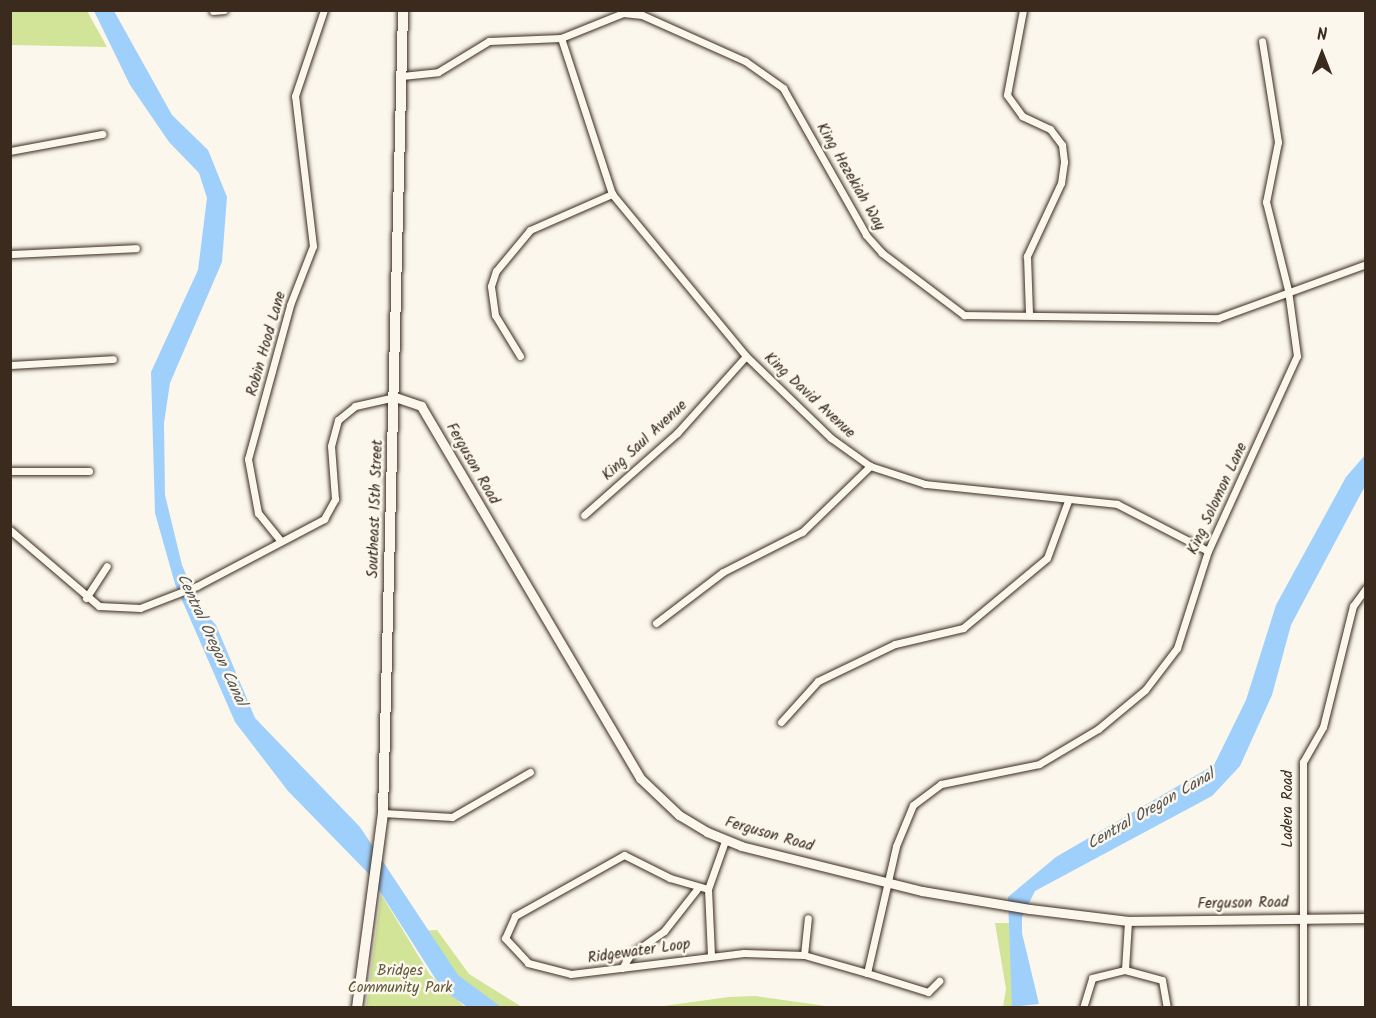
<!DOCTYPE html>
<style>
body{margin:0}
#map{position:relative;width:1376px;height:1018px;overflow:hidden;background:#fbf7ec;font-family:Kalam,sans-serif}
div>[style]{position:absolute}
.green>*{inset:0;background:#d2e498}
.water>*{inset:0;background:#9fd0fc}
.roads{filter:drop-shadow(0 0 2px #3b2a1e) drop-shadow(0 0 2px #3b2a1e)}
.minor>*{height:7px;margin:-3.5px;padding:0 3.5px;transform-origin:3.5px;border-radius:3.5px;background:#fbf7ec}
.tertiary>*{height:9px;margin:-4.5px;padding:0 4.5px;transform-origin:4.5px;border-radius:4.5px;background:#fbf7ec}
.secondary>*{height:10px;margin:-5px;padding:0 5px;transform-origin:5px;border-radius:5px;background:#fbf7ec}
span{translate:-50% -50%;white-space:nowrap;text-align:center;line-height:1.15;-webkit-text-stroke:5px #fbf7ec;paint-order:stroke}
.street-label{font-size:15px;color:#3b2a1e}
.park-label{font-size:15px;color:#61583c}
.water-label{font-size:16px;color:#545456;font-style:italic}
.frame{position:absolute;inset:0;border:12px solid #3b2a1e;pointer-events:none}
.north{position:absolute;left:1292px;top:24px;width:60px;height:60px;-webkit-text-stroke:4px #fbf7ec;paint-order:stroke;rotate:0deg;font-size:16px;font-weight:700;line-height:24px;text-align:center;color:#3b2a1e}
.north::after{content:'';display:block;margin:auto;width:21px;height:27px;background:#3b2a1e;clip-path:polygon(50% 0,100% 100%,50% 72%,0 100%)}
</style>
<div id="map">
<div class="green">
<i style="clip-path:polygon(87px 11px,107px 47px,11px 45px,11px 11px)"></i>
<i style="clip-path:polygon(381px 894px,430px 975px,465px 1007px,366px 1008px)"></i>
<i style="clip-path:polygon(995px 923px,1014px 923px,1022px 1007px,1003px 1007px,1006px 989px)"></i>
<i style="clip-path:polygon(437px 930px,469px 974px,522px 1007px,481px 1007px,415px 931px)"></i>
<i style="clip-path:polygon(755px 996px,833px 1007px,649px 1008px,729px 997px)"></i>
</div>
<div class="water">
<i style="clip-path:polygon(94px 11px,114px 11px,172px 115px,208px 150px,227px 197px,222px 262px,170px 383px,164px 423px,165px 495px,182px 565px,200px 607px,216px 625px,255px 718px,360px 827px,458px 975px,501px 1007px,467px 1007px,442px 989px,368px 873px,288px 791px,235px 722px,175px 584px,155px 513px,151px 372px,198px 270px,207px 198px,199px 173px,169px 142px,130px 85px)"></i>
<i style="clip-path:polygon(1365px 455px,1365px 486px,1291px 625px,1272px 695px,1240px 766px,1212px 796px,1035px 891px,1022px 917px,1022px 933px,1039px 1004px,1012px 1007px,1008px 897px,1056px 857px,1214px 765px,1246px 700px,1276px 605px,1346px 477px)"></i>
</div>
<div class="roads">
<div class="minor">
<i style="left:1023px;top:10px;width:86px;rotate:100.7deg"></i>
<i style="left:1007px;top:95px;width:26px;rotate:54deg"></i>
<i style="left:1022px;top:116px;width:31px;rotate:25deg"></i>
<i style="left:1050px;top:129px;width:20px;rotate:53deg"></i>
<i style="left:1062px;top:145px;width:17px;rotate:83deg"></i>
<i style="left:1064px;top:162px;width:21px;rotate:98deg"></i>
<i style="left:1061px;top:183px;width:81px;rotate:115deg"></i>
<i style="left:1027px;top:256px;width:57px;rotate:88deg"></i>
<i style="left:213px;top:11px;width:11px;rotate:-5deg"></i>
<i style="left:561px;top:38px;width:164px;rotate:71.9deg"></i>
<i style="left:612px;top:194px;width:210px;rotate:50.4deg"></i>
<i style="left:746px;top:356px;width:118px;rotate:44deg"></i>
<i style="left:831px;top:438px;width:48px;rotate:35.7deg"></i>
<i style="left:870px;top:466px;width:58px;rotate:18.1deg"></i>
<i style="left:925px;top:484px;width:193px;rotate:5.9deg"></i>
<i style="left:1117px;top:504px;width:102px;rotate:27.3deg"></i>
<i style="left:402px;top:76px;width:36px;rotate:-6deg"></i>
<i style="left:438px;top:72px;width:60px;rotate:-31.3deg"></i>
<i style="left:489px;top:41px;width:72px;rotate:-2.4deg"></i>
<i style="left:561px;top:38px;width:67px;rotate:-22deg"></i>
<i style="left:623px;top:13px;width:19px;rotate:6deg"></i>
<i style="left:642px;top:15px;width:113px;rotate:24.1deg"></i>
<i style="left:745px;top:61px;width:47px;rotate:35.4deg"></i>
<i style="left:783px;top:88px;width:169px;rotate:60.5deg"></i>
<i style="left:866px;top:235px;width:24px;rotate:48deg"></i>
<i style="left:882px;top:253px;width:103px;rotate:37.1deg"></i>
<i style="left:964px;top:315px;width:254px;rotate:0.7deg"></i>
<i style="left:1218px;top:318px;width:158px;rotate:-20deg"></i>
<i style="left:10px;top:151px;width:94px;rotate:-10.5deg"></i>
<i style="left:10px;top:254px;width:126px;rotate:-2.7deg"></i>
<i style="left:520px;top:356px;width:48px;rotate:-121.4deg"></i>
<i style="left:495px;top:315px;width:29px;rotate:-98deg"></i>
<i style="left:491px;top:286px;width:16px;rotate:-72deg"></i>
<i style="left:496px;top:271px;width:53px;rotate:-50.3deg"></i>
<i style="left:530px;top:230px;width:90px;rotate:-23.7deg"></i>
<i style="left:10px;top:365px;width:103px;rotate:-3.3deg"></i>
<i style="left:10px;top:471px;width:79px"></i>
<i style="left:584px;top:515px;width:124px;rotate:-41.4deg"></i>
<i style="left:677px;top:433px;width:103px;rotate:-48.1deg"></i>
<i style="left:10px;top:530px;width:117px;rotate:40.5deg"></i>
<i style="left:99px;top:606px;width:41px;rotate:2.8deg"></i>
<i style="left:140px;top:608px;width:61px;rotate:-21.1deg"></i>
<i style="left:197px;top:586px;width:144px;rotate:-27.8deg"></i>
<i style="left:324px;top:519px;width:23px;rotate:-61deg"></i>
<i style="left:335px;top:499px;width:53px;rotate:-94.3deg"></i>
<i style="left:331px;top:446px;width:27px;rotate:-75deg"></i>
<i style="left:338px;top:420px;width:22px;rotate:-39deg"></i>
<i style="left:355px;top:406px;width:41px;rotate:-12.7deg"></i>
<i style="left:280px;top:540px;width:35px;rotate:-129deg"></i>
<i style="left:258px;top:513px;width:55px;rotate:-100.5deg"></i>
<i style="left:248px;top:459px;width:160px;rotate:-74.7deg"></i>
<i style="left:290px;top:305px;width:63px;rotate:-68.7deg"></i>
<i style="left:313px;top:246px;width:151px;rotate:-96.8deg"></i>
<i style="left:295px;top:96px;width:91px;rotate:-71.4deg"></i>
<i style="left:86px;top:598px;width:38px;rotate:-57deg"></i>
<i style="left:656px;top:623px;width:84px;rotate:-37.3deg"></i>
<i style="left:723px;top:572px;width:89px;rotate:-26.9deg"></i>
<i style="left:802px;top:532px;width:95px;rotate:-44.1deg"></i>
<i style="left:781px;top:722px;width:55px;rotate:-47.9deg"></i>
<i style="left:818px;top:681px;width:85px;rotate:-25.7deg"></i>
<i style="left:895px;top:644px;width:70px;rotate:-13.2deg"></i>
<i style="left:963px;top:628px;width:109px;rotate:-39.8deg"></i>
<i style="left:1047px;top:558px;width:61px;rotate:-69.8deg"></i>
<i style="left:383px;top:813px;width:69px;rotate:3.3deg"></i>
<i style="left:452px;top:817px;width:90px;rotate:-30deg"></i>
<i style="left:708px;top:889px;width:40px;rotate:-164deg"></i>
<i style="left:670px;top:878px;width:51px;rotate:-153.4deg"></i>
<i style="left:624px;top:855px;width:125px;rotate:150.8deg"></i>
<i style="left:515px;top:916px;width:24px;rotate:114deg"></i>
<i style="left:505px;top:938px;width:34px;rotate:47deg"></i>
<i style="left:528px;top:963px;width:44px;rotate:14.3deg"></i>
<i style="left:571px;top:974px;width:174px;rotate:-6.9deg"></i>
<i style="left:744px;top:953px;width:60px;rotate:1.9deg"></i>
<i style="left:804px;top:955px;width:66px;rotate:15.9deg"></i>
<i style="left:867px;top:973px;width:130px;rotate:-77.1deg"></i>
<i style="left:896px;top:846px;width:44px;rotate:-67.5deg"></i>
<i style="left:913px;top:805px;width:35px;rotate:-37deg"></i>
<i style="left:941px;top:784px;width:100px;rotate:-11.5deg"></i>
<i style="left:1039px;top:764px;width:69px;rotate:-30.7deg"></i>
<i style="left:1098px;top:729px;width:61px;rotate:-39.7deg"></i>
<i style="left:1145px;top:690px;width:53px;rotate:-52.7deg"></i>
<i style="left:1177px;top:648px;width:102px;rotate:-72.3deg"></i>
<i style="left:1208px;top:551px;width:214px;rotate:-65.5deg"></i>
<i style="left:1297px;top:356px;width:67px;rotate:-97.8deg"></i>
<i style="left:1288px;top:290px;width:91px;rotate:-104deg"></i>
<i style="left:1266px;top:202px;width:61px;rotate:-78.7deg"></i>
<i style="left:1278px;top:142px;width:102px;rotate:-99deg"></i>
<i style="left:711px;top:955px;width:66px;rotate:-92.6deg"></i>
<i style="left:708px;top:889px;width:51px;rotate:-70.5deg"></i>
<i style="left:804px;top:955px;width:37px;rotate:-84deg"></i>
<i style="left:622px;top:968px;width:15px;rotate:-58deg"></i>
<i style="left:630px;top:955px;width:42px;rotate:-35.2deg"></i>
<i style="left:664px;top:931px;width:53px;rotate:-51.8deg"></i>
<i style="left:1125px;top:970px;width:49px;rotate:-86.5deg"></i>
<i style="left:867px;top:973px;width:64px;rotate:17.3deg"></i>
<i style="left:928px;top:992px;width:16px;rotate:-45deg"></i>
<i style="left:1083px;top:1008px;width:31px;rotate:-73deg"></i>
<i style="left:1092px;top:978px;width:34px;rotate:-14deg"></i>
<i style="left:1125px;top:970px;width:38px;rotate:15deg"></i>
<i style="left:1162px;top:980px;width:28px;rotate:80deg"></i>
<i style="left:1303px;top:1008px;width:246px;rotate:-90deg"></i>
<i style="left:1303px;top:762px;width:40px;rotate:-60.3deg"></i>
<i style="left:1323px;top:727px;width:125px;rotate:-76.1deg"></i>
<i style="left:1353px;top:606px;width:22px;rotate:-54deg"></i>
</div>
<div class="tertiary">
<i style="left:395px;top:397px;width:28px;rotate:19deg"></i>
<i style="left:421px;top:406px;width:432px;rotate:59.5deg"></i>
<i style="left:640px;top:778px;width:54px;rotate:43.5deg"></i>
<i style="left:679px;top:815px;width:33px;rotate:31deg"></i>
<i style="left:707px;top:832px;width:37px;rotate:22deg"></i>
<i style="left:741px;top:846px;width:187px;rotate:14deg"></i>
<i style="left:922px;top:891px;width:109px;rotate:9.5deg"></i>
<i style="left:1030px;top:909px;width:99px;rotate:7deg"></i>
<i style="left:1128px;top:921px;width:238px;rotate:-0.7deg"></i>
</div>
<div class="secondary">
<i style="left:357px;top:1008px;width:197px;rotate:-82.4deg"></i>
<i style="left:383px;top:813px;width:803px;rotate:-88.57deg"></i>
</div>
</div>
<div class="street-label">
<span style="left:850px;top:177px;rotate:60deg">King Hezekiah Way</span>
<span style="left:267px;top:344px;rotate:-74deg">Robin Hood Lane</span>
<span style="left:809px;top:396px;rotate:43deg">King David Avenue</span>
<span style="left:645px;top:441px;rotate:-43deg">King Saul Avenue</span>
<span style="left:472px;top:464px;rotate:60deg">Ferguson Road</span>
<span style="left:1218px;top:499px;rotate:-65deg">King Solomon Lane</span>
<span style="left:376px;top:509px;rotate:-88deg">Southeast 15th Street</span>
<span style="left:1289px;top:809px;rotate:-90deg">Ladera Road</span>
<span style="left:769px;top:835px;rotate:16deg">Ferguson Road</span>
<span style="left:1243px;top:904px;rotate:-1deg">Ferguson Road</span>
<span style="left:639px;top:952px;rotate:-8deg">Ridgewater Loop</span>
</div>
<div class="park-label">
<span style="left:400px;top:980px">Bridges<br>Community Park</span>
</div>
<div class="water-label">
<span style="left:211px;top:640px;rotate:65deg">Central Oregon Canal</span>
<span style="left:1151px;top:810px;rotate:-30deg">Central Oregon Canal</span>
</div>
<div class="frame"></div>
<div class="north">N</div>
</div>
